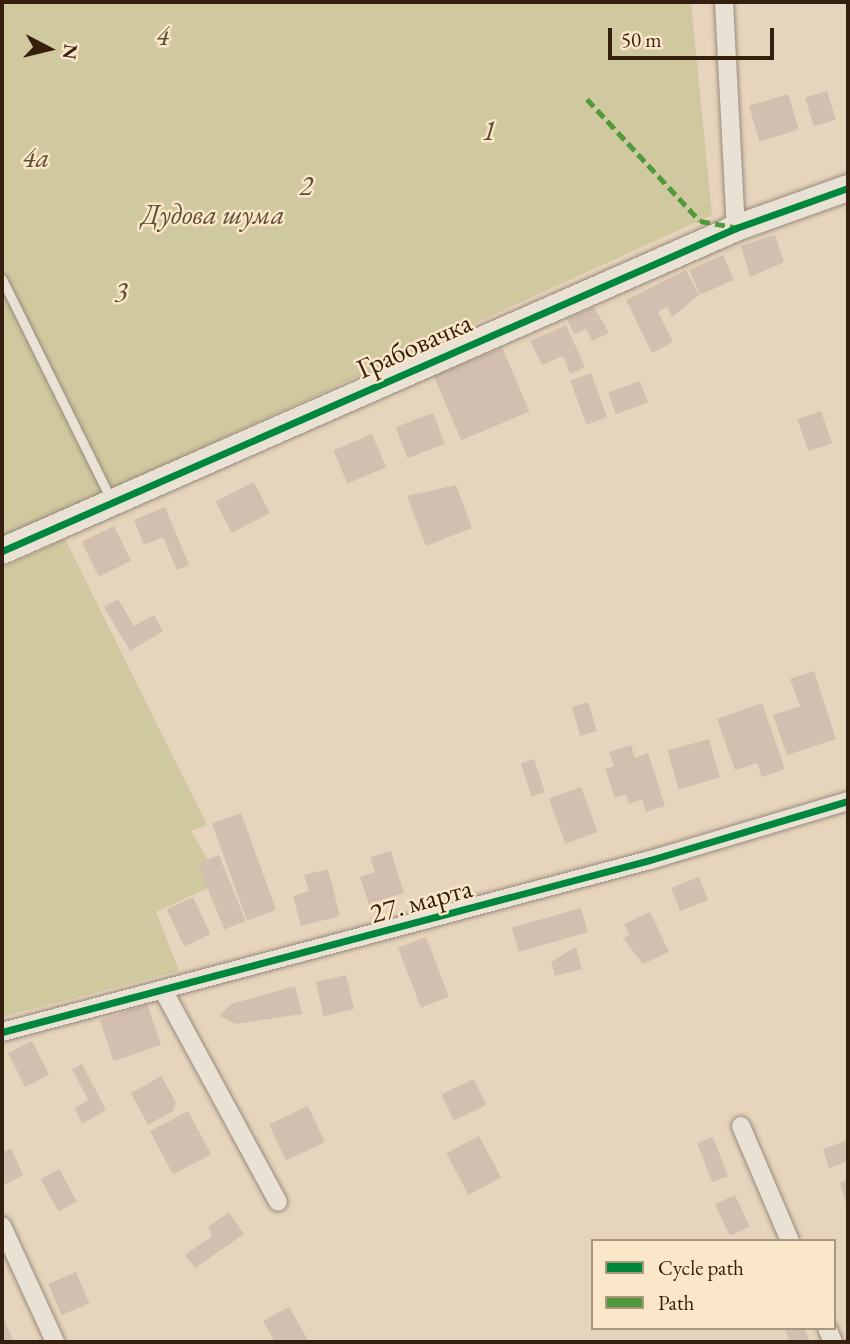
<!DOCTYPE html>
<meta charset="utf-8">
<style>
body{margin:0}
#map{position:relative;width:850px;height:1344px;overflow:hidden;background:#e6d4bc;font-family:"EB Garamond",serif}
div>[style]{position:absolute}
.green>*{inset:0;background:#d0c89f}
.building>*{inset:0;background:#d3bfaf;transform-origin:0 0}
.roads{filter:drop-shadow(0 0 2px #978a7b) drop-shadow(0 0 2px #978a7b)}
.lane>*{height:9px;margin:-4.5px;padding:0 4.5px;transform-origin:4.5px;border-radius:4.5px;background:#e9e1d4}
.street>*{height:18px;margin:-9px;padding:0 9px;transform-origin:9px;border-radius:9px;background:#e9e1d4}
.secondary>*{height:26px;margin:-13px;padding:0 13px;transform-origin:13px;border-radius:13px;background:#e9e1d4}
.quiet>*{height:5px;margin-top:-2.5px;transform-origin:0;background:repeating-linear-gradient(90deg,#519a3c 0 10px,transparent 0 15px)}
.cycleway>*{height:7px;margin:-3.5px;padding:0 3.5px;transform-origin:3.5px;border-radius:3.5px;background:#00873e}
span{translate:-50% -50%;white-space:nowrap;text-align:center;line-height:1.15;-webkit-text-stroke:5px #fae6c8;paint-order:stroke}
.park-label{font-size:28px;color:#5e4f33;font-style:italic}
.street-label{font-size:28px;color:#351f0e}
.frame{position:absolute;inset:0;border:4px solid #351f0e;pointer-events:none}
.legend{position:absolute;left:591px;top:1239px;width:245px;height:91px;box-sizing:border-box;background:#fae6c8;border:2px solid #ab967e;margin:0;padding:9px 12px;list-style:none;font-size:21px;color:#351f0e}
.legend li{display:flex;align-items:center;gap:14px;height:35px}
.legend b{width:35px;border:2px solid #ab967e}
.north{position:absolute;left:14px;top:14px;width:70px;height:70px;-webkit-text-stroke:5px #fae6c8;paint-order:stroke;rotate:97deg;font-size:19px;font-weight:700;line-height:28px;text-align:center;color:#351f0e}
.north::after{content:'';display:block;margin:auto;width:24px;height:32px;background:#351f0e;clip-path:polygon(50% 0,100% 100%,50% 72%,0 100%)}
.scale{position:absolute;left:608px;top:28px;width:166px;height:32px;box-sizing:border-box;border:4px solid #351f0e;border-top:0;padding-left:9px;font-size:21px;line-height:24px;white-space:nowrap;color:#351f0e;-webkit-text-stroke:5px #fae6c8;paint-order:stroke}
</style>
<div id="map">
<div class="green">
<i style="clip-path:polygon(2px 2px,691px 2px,712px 215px,2px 539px)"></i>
<i style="clip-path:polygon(65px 539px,207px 825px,191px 831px,221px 882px,156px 912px,179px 971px,2px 1017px,2px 568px)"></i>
</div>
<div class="building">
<i style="left:827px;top:91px;width:30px;height:23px;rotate:73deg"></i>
<i style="left:788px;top:94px;width:37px;height:41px;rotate:73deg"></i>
<i style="clip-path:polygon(775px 235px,784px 262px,750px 277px,741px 246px)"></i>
<i style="left:723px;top:255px;width:27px;height:37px;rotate:66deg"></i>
<i style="clip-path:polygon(686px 270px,699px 295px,672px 317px,667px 307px,658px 312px,673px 342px,652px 353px,626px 300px)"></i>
<i style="clip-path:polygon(594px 307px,609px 333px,592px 341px,586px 329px,574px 334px,567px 319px)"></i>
<i style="clip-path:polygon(566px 325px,585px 367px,570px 374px,563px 356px,542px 365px,530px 341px)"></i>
<i style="left:502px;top:347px;width:70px;height:74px;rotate:67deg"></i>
<i style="left:591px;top:373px;width:47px;height:22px;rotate:70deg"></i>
<i style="left:640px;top:381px;width:23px;height:34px;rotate:70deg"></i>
<i style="left:821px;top:411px;width:34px;height:25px;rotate:71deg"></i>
<i style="left:433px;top:413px;width:33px;height:40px;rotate:69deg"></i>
<i style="left:372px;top:434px;width:36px;height:42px;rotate:67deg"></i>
<i style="left:254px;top:482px;width:35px;height:43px;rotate:63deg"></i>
<i style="clip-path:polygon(456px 485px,472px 528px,426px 546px,407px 496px)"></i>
<i style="clip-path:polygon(165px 507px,189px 565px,177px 570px,163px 537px,144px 545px,134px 520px)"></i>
<i style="left:114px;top:526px;width:39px;height:36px;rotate:64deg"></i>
<i style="clip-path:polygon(118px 599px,134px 626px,154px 615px,163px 631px,130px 651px,104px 607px)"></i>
<i style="clip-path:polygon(814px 671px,836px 739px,787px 755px,773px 715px,800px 706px,790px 679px)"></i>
<i style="left:588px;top:702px;width:30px;height:17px;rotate:73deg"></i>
<i style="clip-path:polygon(762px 703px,785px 769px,762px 777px,757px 763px,735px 770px,717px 719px)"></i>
<i style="left:709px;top:739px;width:40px;height:43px;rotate:74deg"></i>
<i style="clip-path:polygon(631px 745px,635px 758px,648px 753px,665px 806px,646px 812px,642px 799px,629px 804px,626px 794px,615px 798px,605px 769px,614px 766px,609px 752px)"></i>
<i style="left:534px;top:759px;width:35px;height:14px;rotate:72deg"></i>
<i style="left:581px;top:787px;width:48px;height:34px;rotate:70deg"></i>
<i style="left:241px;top:813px;width:103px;height:31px;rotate:70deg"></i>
<i style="clip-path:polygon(391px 851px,404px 893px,369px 904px,360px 877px,375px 872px,370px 857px)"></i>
<i style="left:219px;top:855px;width:71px;height:23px;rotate:68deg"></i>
<i style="clip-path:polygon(328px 869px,340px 916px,301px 926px,293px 896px,309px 891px,304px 875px)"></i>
<i style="left:699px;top:877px;width:25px;height:30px;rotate:69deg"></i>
<i style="left:193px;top:897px;width:41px;height:29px;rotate:65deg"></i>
<i style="left:581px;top:908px;width:25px;height:72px;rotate:74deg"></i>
<i style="clip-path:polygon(650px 912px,669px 952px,643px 964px,623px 938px,630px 935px,624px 924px)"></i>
<i style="left:426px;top:937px;width:64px;height:30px;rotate:69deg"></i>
<i style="clip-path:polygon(576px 947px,582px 969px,555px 976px,551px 962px)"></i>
<i style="left:346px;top:975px;width:35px;height:31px;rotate:77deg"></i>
<i style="clip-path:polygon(295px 986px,302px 1014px,236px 1024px,219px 1016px,231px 1004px)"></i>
<i style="left:147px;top:1004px;width:43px;height:50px;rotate:71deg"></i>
<i style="left:32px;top:1041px;width:38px;height:27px;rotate:63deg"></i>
<i style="clip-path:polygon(82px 1064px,106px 1110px,82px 1124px,75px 1108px,88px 1100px,72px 1069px)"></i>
<i style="clip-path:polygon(161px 1076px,176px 1102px,173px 1111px,148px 1125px,131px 1093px)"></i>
<i style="left:474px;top:1079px;width:29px;height:36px;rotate:65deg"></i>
<i style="left:308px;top:1106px;width:40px;height:43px;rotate:65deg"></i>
<i style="left:188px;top:1111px;width:49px;height:43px;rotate:62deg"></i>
<i style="left:479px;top:1136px;width:47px;height:37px;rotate:62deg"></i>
<i style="left:713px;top:1137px;width:42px;height:17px;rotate:69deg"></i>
<i style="clip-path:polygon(848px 1140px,848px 1161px,829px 1168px,823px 1149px)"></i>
<i style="clip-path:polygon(11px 1148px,23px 1175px,2px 1186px,2px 1153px)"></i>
<i style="left:59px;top:1169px;width:37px;height:21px;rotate:61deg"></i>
<i style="clip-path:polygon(848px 1180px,848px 1204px,846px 1204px,840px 1183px)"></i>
<i style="left:735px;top:1195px;width:35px;height:22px;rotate:65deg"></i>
<i style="clip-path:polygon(229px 1212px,244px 1234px,195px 1268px,185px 1255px,212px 1236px,208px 1227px)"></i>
<i style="left:76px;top:1272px;width:34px;height:30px;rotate:67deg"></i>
<i style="clip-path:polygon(289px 1307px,309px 1342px,275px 1342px,263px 1321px)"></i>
<i style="clip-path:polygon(2px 1315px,14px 1342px,2px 1342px)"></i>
<i style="clip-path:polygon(784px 1328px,804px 1328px,810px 1342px,790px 1342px)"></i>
</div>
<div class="roads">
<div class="lane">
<i style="left:2px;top:279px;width:246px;rotate:63.7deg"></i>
</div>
<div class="street">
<i style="left:724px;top:2px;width:226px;rotate:87deg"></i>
<i style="left:163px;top:990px;width:241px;rotate:61.5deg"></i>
<i style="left:2px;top:1032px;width:670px;rotate:-14.87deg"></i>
<i style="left:650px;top:860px;width:207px;rotate:-16.6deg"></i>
<i style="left:741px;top:1126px;width:125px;rotate:66.9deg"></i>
<i style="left:2px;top:1226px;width:128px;rotate:65.4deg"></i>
<i style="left:827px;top:1328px;width:15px;rotate:67deg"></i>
</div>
<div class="secondary">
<i style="left:2px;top:551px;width:802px;rotate:-23.75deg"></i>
<i style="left:736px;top:228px;width:119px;rotate:-19.7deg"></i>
</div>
</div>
<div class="quiet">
<i style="left:587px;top:99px;width:166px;rotate:47.2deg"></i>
<i style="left:700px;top:221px;width:34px;rotate:10deg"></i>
</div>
<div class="cycleway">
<i style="left:2px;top:551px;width:802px;rotate:-23.75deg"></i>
<i style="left:736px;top:228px;width:119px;rotate:-19.7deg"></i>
<i style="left:2px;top:1032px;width:670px;rotate:-14.87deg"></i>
<i style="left:650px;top:860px;width:207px;rotate:-16.6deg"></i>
</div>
<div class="park-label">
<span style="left:163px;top:35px">4</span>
<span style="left:489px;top:130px">1</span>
<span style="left:36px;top:157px">4a</span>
<span style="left:306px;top:185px">2</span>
<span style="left:213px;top:214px">Дудова шума</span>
<span style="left:121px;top:291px">3</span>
</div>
<div class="street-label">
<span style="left:414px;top:345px;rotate:-24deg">Грабовачка</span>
<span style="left:421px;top:900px;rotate:-15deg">27. марта</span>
</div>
<div class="frame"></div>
<ul class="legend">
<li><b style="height:9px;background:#00873e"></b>Cycle path</li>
<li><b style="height:9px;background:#519a3c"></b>Path</li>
</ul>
<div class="north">N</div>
<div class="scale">50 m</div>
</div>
